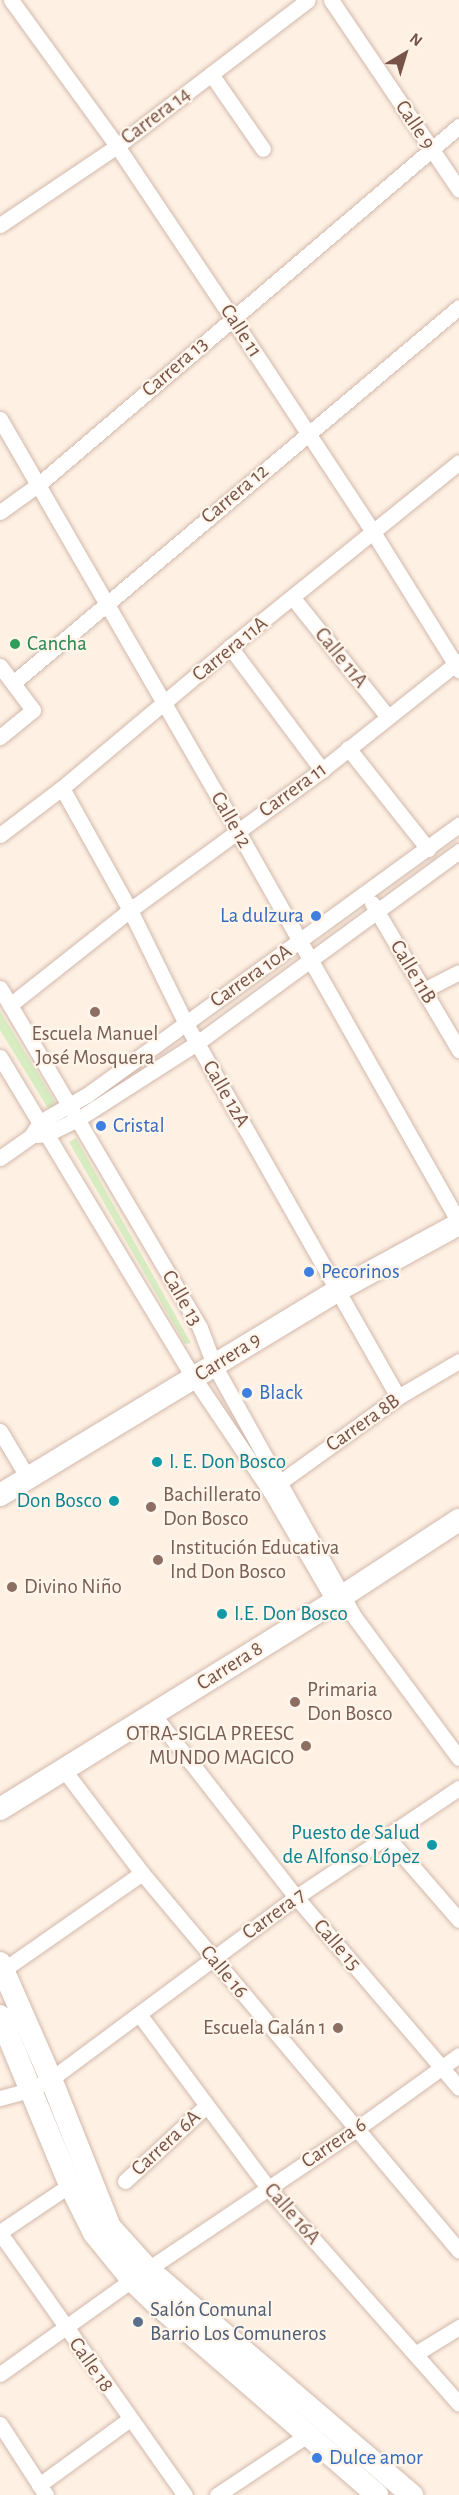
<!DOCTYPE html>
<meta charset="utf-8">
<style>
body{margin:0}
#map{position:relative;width:459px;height:2495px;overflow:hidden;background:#fef1e4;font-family:"Alegreya Sans",sans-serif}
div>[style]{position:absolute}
.green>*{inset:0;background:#d7ecc1}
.roads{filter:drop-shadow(0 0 2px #d2b9ac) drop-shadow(0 0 2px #d2b9ac)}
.minor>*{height:15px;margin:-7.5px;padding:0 7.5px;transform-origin:7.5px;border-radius:7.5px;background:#fff}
.secondary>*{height:22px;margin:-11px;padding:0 11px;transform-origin:11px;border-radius:11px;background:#fff}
.dots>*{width:16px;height:16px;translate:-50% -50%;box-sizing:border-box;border:3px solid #fff5eb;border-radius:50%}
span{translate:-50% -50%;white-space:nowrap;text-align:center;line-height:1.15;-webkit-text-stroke:4.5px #fff5eb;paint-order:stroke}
.street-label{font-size:21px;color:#785448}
.leisure-label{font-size:21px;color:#27864d}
.left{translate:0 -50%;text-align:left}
.shop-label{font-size:21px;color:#366cbe}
.right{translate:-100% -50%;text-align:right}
.education-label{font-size:21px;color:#785e54}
.culture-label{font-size:21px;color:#0d838f}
.service-label{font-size:21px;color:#4e5e75}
.north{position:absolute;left:375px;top:24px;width:60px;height:60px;-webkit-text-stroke:4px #fff5eb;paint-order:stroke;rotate:38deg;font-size:16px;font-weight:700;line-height:24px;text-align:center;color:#785448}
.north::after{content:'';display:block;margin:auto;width:21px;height:27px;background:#785448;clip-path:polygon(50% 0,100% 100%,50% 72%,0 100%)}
</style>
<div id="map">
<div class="green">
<i style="clip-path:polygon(0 1011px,57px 1105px,49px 1110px,0 1030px)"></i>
<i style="clip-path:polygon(76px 1138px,191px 1343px,185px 1344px,69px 1142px)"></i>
</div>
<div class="roads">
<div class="minor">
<i style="left:11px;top:0;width:180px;rotate:54deg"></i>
<i style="left:117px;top:146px;width:207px;rotate:56.2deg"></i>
<i style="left:232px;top:318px;width:256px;rotate:56.6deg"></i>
<i style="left:373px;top:532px;width:163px;rotate:58.1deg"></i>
<i style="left:331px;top:0;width:229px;rotate:56deg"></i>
<i style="left:211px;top:74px;width:91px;rotate:55.3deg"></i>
<i style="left:0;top:225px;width:141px;rotate:-34deg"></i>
<i style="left:117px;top:146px;width:240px;rotate:-37.4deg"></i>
<i style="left:0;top:419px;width:474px;rotate:60deg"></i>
<i style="left:237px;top:830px;width:451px;rotate:60.5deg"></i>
<i style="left:0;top:512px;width:48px;rotate:-35.7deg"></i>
<i style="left:39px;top:484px;width:552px;rotate:-40.44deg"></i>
<i style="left:293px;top:598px;width:152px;rotate:51.4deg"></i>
<i style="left:230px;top:647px;width:154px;rotate:53.2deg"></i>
<i style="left:0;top:666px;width:55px;rotate:53.1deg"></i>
<i style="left:33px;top:710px;width:43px;rotate:140.7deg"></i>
<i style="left:13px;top:683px;width:583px;rotate:-40.13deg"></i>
<i style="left:348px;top:748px;width:129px;rotate:51.6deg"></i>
<i style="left:62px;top:788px;width:140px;rotate:60.9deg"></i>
<i style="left:130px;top:910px;width:125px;rotate:63.8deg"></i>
<i style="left:185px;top:1022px;width:431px;rotate:60.4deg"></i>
<i style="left:0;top:835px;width:78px;rotate:-37.2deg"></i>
<i style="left:62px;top:788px;width:219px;rotate:-40deg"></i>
<i style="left:230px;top:647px;width:294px;rotate:-38.9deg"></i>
<i style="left:372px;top:903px;width:171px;rotate:59.4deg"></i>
<i style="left:0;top:988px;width:394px;rotate:59.5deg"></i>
<i style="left:200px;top:1328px;width:40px;rotate:69deg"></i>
<i style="left:214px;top:1365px;width:286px;rotate:60.9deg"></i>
<i style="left:353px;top:1615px;width:178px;rotate:53.5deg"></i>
<i style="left:424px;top:990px;width:39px;rotate:-27deg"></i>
<i style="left:10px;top:1005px;width:153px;rotate:-38.4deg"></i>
<i style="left:130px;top:910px;width:238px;rotate:-36.1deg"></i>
<i style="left:322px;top:770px;width:175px;rotate:-38.5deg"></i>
<i style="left:0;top:1057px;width:375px;rotate:58.9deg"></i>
<i style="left:194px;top:1378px;width:134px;rotate:56deg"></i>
<i style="left:269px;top:1489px;width:121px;rotate:59.8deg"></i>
<i style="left:330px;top:1594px;width:16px;rotate:47deg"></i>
<i style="left:37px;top:1135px;width:10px;rotate:-6deg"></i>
<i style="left:47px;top:1134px;width:34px;rotate:-26deg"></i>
<i style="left:78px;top:1119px;width:141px;rotate:-32.6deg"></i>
<i style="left:197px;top:1043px;width:325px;rotate:-36.2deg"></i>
<i style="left:0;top:1158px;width:38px;rotate:-35deg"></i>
<i style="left:31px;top:1136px;width:17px;rotate:-57deg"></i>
<i style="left:40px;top:1122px;width:54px;rotate:-29.9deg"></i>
<i style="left:87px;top:1095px;width:460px;rotate:-36deg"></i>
<i style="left:0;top:1431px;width:55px;rotate:59.2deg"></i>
<i style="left:272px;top:1488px;width:155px;rotate:-35.8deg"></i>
<i style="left:398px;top:1397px;width:71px;rotate:-30.5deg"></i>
<i style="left:153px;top:1714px;width:232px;rotate:52deg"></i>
<i style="left:296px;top:1897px;width:251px;rotate:49.5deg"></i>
<i style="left:64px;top:1770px;width:129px;rotate:52.9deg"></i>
<i style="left:142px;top:1873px;width:493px;rotate:50deg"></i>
<i style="left:387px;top:1837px;width:110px;rotate:49.1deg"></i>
<i style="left:3px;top:1970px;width:169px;rotate:-34.9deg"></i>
<i style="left:139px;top:2014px;width:217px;rotate:53.4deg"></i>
<i style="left:268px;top:2188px;width:288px;rotate:48.5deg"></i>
<i style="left:0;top:2098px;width:31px;rotate:-15deg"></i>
<i style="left:30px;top:2090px;width:24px;rotate:-28deg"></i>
<i style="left:51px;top:2079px;width:305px;rotate:-36.6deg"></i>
<i style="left:296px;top:1897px;width:196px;rotate:-33.8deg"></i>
<i style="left:125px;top:2181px;width:110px;rotate:-42.8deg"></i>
<i style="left:0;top:2232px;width:84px;rotate:-33.9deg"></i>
<i style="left:0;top:2233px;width:321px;rotate:54.8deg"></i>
<i style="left:148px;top:2269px;width:249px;rotate:-33.9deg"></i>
<i style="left:355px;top:2130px;width:128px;rotate:-35.8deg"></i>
<i style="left:415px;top:2354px;width:52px;rotate:-31.5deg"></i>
<i style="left:0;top:2374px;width:162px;rotate:-35.5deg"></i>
<i style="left:0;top:2424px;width:85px;rotate:57.1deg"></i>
<i style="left:39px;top:2485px;width:112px;rotate:-36deg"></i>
<i style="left:217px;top:2495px;width:108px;rotate:-33.7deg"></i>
</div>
<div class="secondary">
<i style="left:0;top:1495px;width:395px;rotate:-31.2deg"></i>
<i style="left:338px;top:1290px;width:138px;rotate:-28.6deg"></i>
<i style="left:0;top:1809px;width:394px;rotate:-31.8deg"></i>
<i style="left:335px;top:1601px;width:148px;rotate:-33.2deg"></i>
<i style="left:0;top:1963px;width:127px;rotate:66.3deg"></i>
<i style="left:51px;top:2079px;width:159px;rotate:68.3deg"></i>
<i style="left:110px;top:2227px;width:57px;rotate:47.9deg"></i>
<i style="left:148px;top:2269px;width:348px;rotate:40.6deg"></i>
<i style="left:0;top:2016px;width:183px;rotate:67.5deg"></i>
<i style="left:70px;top:2185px;width:54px;rotate:63.4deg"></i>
<i style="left:94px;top:2233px;width:60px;rotate:51deg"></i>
<i style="left:132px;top:2280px;width:36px;rotate:44deg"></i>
<i style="left:158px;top:2305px;width:290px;rotate:40.9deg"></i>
</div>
</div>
<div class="dots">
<i style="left:15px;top:644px;background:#2e9e5b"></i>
<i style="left:316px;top:916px;background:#3f7fe0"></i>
<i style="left:95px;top:1012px;background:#8d6e63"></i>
<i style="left:101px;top:1126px;background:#3f7fe0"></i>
<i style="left:309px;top:1272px;background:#3f7fe0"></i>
<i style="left:247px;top:1393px;background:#3f7fe0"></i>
<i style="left:157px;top:1462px;background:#0f9aa8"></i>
<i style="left:114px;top:1501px;background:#0f9aa8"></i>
<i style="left:151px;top:1507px;background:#8d6e63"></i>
<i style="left:158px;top:1560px;background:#8d6e63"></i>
<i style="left:12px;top:1587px;background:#8d6e63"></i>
<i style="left:222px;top:1614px;background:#0f9aa8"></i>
<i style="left:295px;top:1702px;background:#8d6e63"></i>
<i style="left:306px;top:1746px;background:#8d6e63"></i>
<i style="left:432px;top:1845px;background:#0f9aa8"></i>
<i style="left:338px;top:2028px;background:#8d6e63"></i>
<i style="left:138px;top:2322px;background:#5c6f8a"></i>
<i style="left:317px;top:2458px;background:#3f7fe0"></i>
</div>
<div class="street-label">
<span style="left:156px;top:116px;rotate:-37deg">Carrera 14</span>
<span style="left:415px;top:125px;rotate:56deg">Calle 9</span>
<span style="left:241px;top:331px;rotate:57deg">Calle 11</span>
<span style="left:175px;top:367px;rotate:-41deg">Carrera 13</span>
<span style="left:235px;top:494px;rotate:-40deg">Carrera 12</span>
<span style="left:230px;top:649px;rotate:-39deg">Carrera 11A</span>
<span style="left:341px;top:658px;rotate:51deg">Calle 11A</span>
<span style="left:293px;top:790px;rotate:-36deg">Carrera 11</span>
<span style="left:231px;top:820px;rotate:60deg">Calle 12</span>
<span style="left:413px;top:972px;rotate:59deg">Calle 11B</span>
<span style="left:251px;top:976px;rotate:-35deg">Carrera 10A</span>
<span style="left:226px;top:1094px;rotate:60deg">Calle 12A</span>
<span style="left:182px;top:1298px;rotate:60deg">Calle 13</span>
<span style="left:228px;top:1357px;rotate:-32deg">Carrera 9</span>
<span style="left:363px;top:1423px;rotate:-35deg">Carrera 8B</span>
<span style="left:230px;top:1666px;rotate:-32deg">Carrera 8</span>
<span style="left:274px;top:1914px;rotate:-36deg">Carrera 7</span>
<span style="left:337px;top:1945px;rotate:49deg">Calle 15</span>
<span style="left:224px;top:1972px;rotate:50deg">Calle 16</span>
<span style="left:166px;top:2143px;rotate:-43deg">Carrera 6A</span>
<span style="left:334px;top:2143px;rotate:-34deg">Carrera 6</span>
<span style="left:292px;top:2214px;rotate:49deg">Calle 16A</span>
<span style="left:91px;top:2365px;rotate:55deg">Calle 18</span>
</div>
<div class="leisure-label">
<span class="left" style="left:27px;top:644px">Cancha</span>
</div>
<div class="shop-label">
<span class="right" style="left:304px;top:916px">La dulzura</span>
<span class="left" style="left:113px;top:1126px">Cristal</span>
<span class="left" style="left:321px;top:1272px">Pecorinos</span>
<span class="left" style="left:259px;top:1393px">Black</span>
<span class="left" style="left:329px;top:2458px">Dulce amor</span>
</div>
<div class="education-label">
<span style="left:95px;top:1046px">Escuela Manuel<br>José Mosquera</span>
<span class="left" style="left:163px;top:1507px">Bachillerato<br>Don Bosco</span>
<span class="left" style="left:170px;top:1560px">Institución Educativa<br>Ind Don Bosco</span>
<span class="left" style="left:24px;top:1587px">Divino Niño</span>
<span class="left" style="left:307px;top:1702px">Primaria<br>Don Bosco</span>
<span class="right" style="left:294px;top:1746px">OTRA-SIGLA PREESC<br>MUNDO MAGICO</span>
<span class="right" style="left:326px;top:2028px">Escuela Galán 1</span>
</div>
<div class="culture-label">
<span class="left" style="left:169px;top:1462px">I. E. Don Bosco</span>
<span class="right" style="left:102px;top:1501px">Don Bosco</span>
<span class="left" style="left:234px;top:1614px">I.E. Don Bosco</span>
<span class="right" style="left:420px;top:1845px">Puesto de Salud<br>de Alfonso López</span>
</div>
<div class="service-label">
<span class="left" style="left:150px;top:2322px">Salón Comunal<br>Barrio Los Comuneros</span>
</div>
<div class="north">N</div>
</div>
